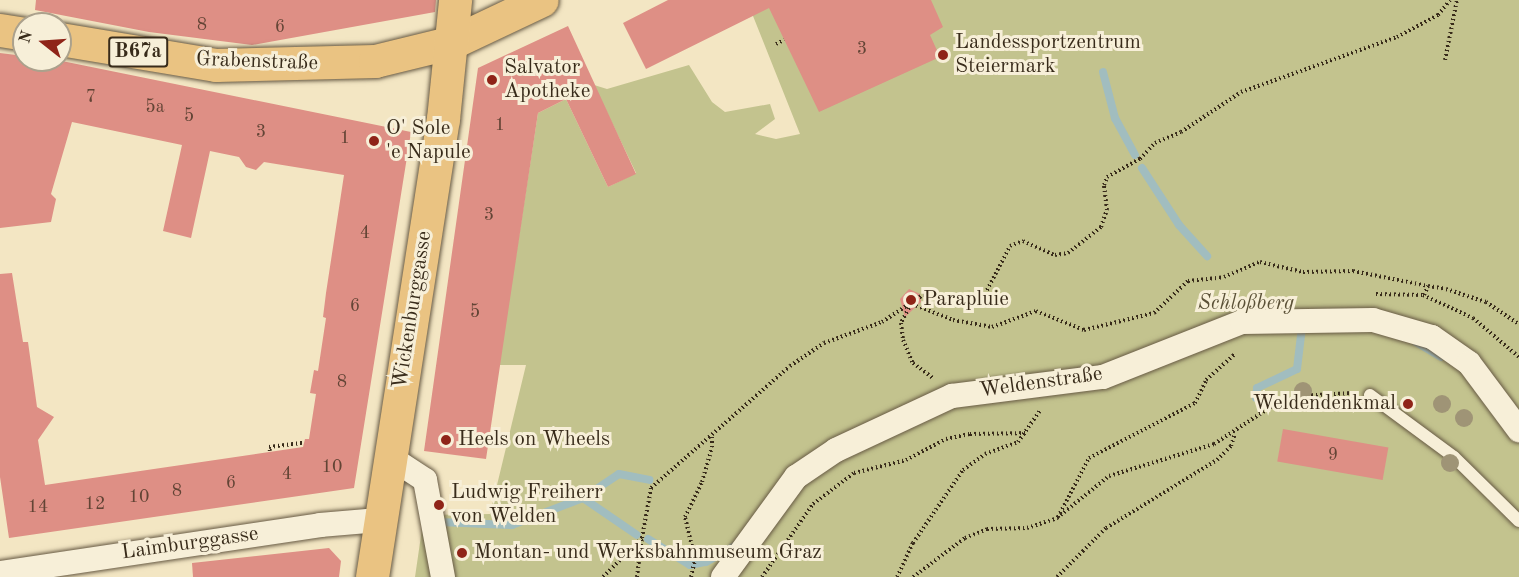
<!DOCTYPE html>
<meta charset="utf-8">
<style>
body{margin:0}
#map{position:relative;width:1519px;height:577px;overflow:hidden;background:#f3e6c3;font-family:"Old Standard TT",serif}
div>[style]{position:absolute}
.green>*{inset:0;background:#c3c38e}
.stream>*{height:8px;margin:-4px;padding:0 4px;transform-origin:4px;border-radius:4px;background:#a1bdbf}
.building>*{inset:0;background:#de8f85;transform-origin:0 0}
.path>*{height:4px;margin-top:-2px;transform-origin:0;background:repeating-linear-gradient(90deg,#382b1a 0 1.5px,transparent 0 4.5px)}
.roads{filter:drop-shadow(0 0 2px #675a44) drop-shadow(0 0 2px #675a44)}
.lane>*{height:12px;margin:-6px;padding:0 6px;transform-origin:6px;border-radius:6px;background:#f7efd8}
.street>*{height:24px;margin:-12px;padding:0 12px;transform-origin:12px;border-radius:12px;background:#f7efd8}
.primary>*{height:33px;margin:-16.5px;padding:0 16.5px;transform-origin:16.5px;border-radius:16.5px;background:#eac382}
.trees>*{width:18px;height:18px;margin:-9px;border-radius:50%;background:#9f9476}
.dots>*{width:16px;height:16px;translate:-50% -50%;box-sizing:border-box;border:3px solid #f7efd8;border-radius:50%}
span{translate:-50% -50%;white-space:nowrap;text-align:center;line-height:1.15;-webkit-text-stroke:6px #f7efd8;paint-order:stroke}
.number-label{font-size:18px;color:#624435}
.number-label span{-webkit-text-stroke-width:0}
.shield-label span{padding:2px 4px;background:#f7efd8;border:2px solid;border-radius:4px;-webkit-text-stroke-width:0}
.shield-label{font-size:20px;color:#382b1a;font-weight:700}
.poi-label{font-size:21px;color:#382b1a}
.left{translate:0 -50%;text-align:left}
.right{translate:-100% -50%;text-align:right}
.street-label{font-size:21px;color:#382b1a}
.park-label{font-size:21px;color:#5b5137;font-style:italic}
.north{position:absolute;left:12px;top:12px;width:60px;height:60px;box-sizing:border-box;background:#f7efd8;border:2px solid #aba18c;border-radius:50%;rotate:287deg;font-size:16px;font-weight:700;line-height:24px;text-align:center;color:#382b1a}
.north::after{content:'';display:block;margin:auto;width:21px;height:27px;background:#8f2418;clip-path:polygon(50% 0,100% 100%,50% 72%,0 100%)}
</style>
<div id="map">
<div class="green">
<i style="clip-path:polygon(727px 0,1519px 0,1519px 577px,415px 577px,424px 515px,490px 514px,526px 365px,499px 365px,538px 113px,566px 99px,608px 187px,636px 173px,594px 85px,607px 89px,689px 65px,712px 102px,725px 112px,770px 104px,775px 119px,755px 134px,776px 139px,800px 134px,753px 16px)"></i>
</div>
<div class="stream">
<i style="left:1103px;top:72px;width:48px;rotate:75.4deg"></i>
<i style="left:1115px;top:118px;width:42px;rotate:61.6deg"></i>
<i style="left:1142px;top:168px;width:68px;rotate:57deg"></i>
<i style="left:1179px;top:225px;width:42px;rotate:47.9deg"></i>
<i style="left:1416px;top:342px;width:29px;rotate:31deg"></i>
<i style="left:1256px;top:398px;width:10px;rotate:-84deg"></i>
<i style="left:1257px;top:388px;width:44px;rotate:-25.4deg"></i>
<i style="left:1297px;top:369px;width:42px;rotate:-83.2deg"></i>
<i style="left:583px;top:498px;width:43px;rotate:-33.7deg"></i>
<i style="left:619px;top:474px;width:31px;rotate:11deg"></i>
<i style="left:439px;top:522px;width:73px;rotate:2.4deg"></i>
<i style="left:512px;top:525px;width:76px;rotate:-20.8deg"></i>
<i style="left:583px;top:498px;width:65px;rotate:34.4deg"></i>
<i style="left:648px;top:539px;width:49px;rotate:31.8deg"></i>
<i style="left:690px;top:565px;width:16px;rotate:-11deg"></i>
<i style="left:706px;top:562px;width:33px;rotate:-29deg"></i>
</div>
<div class="building">
<i style="clip-path:polygon(36px 0,436px 0,435px 12px,252px 45px,149px 32px,35px 10px)"></i>
<i style="clip-path:polygon(668px 0,931px 0,943px 27px,930px 35px,940px 57px,819px 112px,769px 8px,646px 69px,623px 23px)"></i>
<i style="clip-path:polygon(568px 26px,636px 174px,608px 187px,566px 99px,538px 113px,486px 459px,424px 451px,478px 68px)"></i>
<i style="clip-path:polygon(0 53px,24px 56px,24px 60px,57px 60px,411px 132px,354px 488px,9px 538px,0 477px,0 274px,12px 273px,23px 342px,28px 342px,37px 407px,54px 417px,38px 440px,45px 485px,303px 447px,305px 439px,309px 439px,316px 394px,310px 393px,314px 370px,318px 371px,326px 318px,323px 317px,326px 293px,344px 175px,264px 162px,256px 170px,246px 167px,239px 157px,210px 151px,191px 238px,163px 231px,182px 145px,72px 122px,51px 194px,56px 199px,51px 222px,0 228px)"></i>
<i style="clip-path:polygon(909px 289px,920px 294px,921px 302px,905px 317px,900px 299px)"></i>
<i style="left:1283px;top:429px;width:107px;height:33px;rotate:10deg"></i>
<i style="clip-path:polygon(329px 548px,341px 561px,339px 577px,193px 577px,192px 563px)"></i>
</div>
<div class="path">
<i style="left:776px;top:44px;width:9px;rotate:-27deg"></i>
<i style="left:1445px;top:60px;width:61px;rotate:-78.7deg"></i>
<i style="left:1376px;top:294px;width:47px;rotate:1.2deg"></i>
<i style="left:1423px;top:295px;width:55px;rotate:24.7deg"></i>
<i style="left:1473px;top:318px;width:60px;rotate:40.3deg"></i>
<i style="left:1424px;top:295px;width:10px;rotate:-66deg"></i>
<i style="left:1428px;top:286px;width:18px;rotate:9deg"></i>
<i style="left:1446px;top:289px;width:42px;rotate:18deg"></i>
<i style="left:1486px;top:302px;width:40px;rotate:34deg"></i>
<i style="left:911px;top:304px;width:21px;rotate:118deg"></i>
<i style="left:901px;top:323px;width:17px;rotate:83deg"></i>
<i style="left:903px;top:340px;width:25px;rotate:67deg"></i>
<i style="left:913px;top:363px;width:25px;rotate:37deg"></i>
<i style="left:912px;top:304px;width:44px;rotate:21.3deg"></i>
<i style="left:953px;top:320px;width:40px;rotate:10deg"></i>
<i style="left:992px;top:327px;width:47px;rotate:-20deg"></i>
<i style="left:1036px;top:311px;width:52px;rotate:21.6deg"></i>
<i style="left:1084px;top:330px;width:72px;rotate:-13.7deg"></i>
<i style="left:1154px;top:313px;width:47px;rotate:-43.3deg"></i>
<i style="left:1188px;top:281px;width:36px;rotate:-6deg"></i>
<i style="left:1224px;top:277px;width:39px;rotate:-23deg"></i>
<i style="left:1260px;top:262px;width:44px;rotate:13.1deg"></i>
<i style="left:1303px;top:272px;width:50px;rotate:-1.1deg"></i>
<i style="left:1353px;top:271px;width:76px;rotate:11.3deg"></i>
<i style="left:270px;top:451px;width:4px;rotate:-104deg"></i>
<i style="left:269px;top:447px;width:34px;rotate:-7deg"></i>
<i style="left:1058px;top:517px;width:67px;rotate:-62.3deg"></i>
<i style="left:1089px;top:458px;width:119px;rotate:-27.4deg"></i>
<i style="left:1195px;top:403px;width:25px;rotate:-64deg"></i>
<i style="left:1206px;top:380px;width:40px;rotate:-42deg"></i>
<i style="left:603px;top:577px;width:55px;rotate:-45deg"></i>
<i style="left:642px;top:538px;width:51px;rotate:-79.8deg"></i>
<i style="left:651px;top:488px;width:185px;rotate:-41.3deg"></i>
<i style="left:790px;top:366px;width:41px;rotate:-34.1deg"></i>
<i style="left:824px;top:343px;width:62px;rotate:-19.9deg"></i>
<i style="left:882px;top:322px;width:49px;rotate:-33.4deg"></i>
<i style="left:923px;top:295px;width:50px;rotate:4.6deg"></i>
<i style="left:973px;top:299px;width:13px;rotate:-23deg"></i>
<i style="left:985px;top:294px;width:54px;rotate:-62.5deg"></i>
<i style="left:1010px;top:246px;width:14px;rotate:-21deg"></i>
<i style="left:1023px;top:241px;width:35px;rotate:24deg"></i>
<i style="left:1055px;top:255px;width:13px;rotate:-9deg"></i>
<i style="left:1068px;top:253px;width:42px;rotate:-38.2deg"></i>
<i style="left:1101px;top:227px;width:18px;rotate:-71deg"></i>
<i style="left:1107px;top:210px;width:25px;rotate:-97deg"></i>
<i style="left:1104px;top:185px;width:9px;rotate:-69deg"></i>
<i style="left:1107px;top:177px;width:38px;rotate:-29deg"></i>
<i style="left:1140px;top:159px;width:22px;rotate:-47deg"></i>
<i style="left:1155px;top:143px;width:28px;rotate:-23deg"></i>
<i style="left:1181px;top:132px;width:72px;rotate:-33.7deg"></i>
<i style="left:1241px;top:92px;width:165px;rotate:-19.4deg"></i>
<i style="left:1397px;top:37px;width:47px;rotate:-28.2deg"></i>
<i style="left:1438px;top:15px;width:19px;rotate:-51deg"></i>
<i style="left:637px;top:577px;width:39px;rotate:-83deg"></i>
<i style="left:691px;top:577px;width:18px;rotate:-77deg"></i>
<i style="left:695px;top:559px;width:43px;rotate:-103.4deg"></i>
<i style="left:685px;top:517px;width:39px;rotate:-64deg"></i>
<i style="left:702px;top:482px;width:36px;rotate:-74deg"></i>
<i style="left:712px;top:447px;width:11px;rotate:-90deg"></i>
<i style="left:762px;top:577px;width:89px;rotate:-55.1deg"></i>
<i style="left:813px;top:504px;width:51px;rotate:-37.1deg"></i>
<i style="left:854px;top:473px;width:54px;rotate:-14deg"></i>
<i style="left:906px;top:460px;width:45px;rotate:-27.7deg"></i>
<i style="left:946px;top:439px;width:25px;rotate:-12deg"></i>
<i style="left:970px;top:434px;width:56px;rotate:-1deg"></i>
<i style="left:897px;top:577px;width:38px;rotate:-65deg"></i>
<i style="left:913px;top:543px;width:88px;rotate:-55.6deg"></i>
<i style="left:963px;top:470px;width:27px;rotate:-36deg"></i>
<i style="left:985px;top:454px;width:35px;rotate:-20deg"></i>
<i style="left:1018px;top:442px;width:38px;rotate:-55deg"></i>
<i style="left:913px;top:577px;width:65px;rotate:-36.9deg"></i>
<i style="left:965px;top:538px;width:24px;rotate:-22deg"></i>
<i style="left:987px;top:529px;width:40px;rotate:-1.4deg"></i>
<i style="left:1027px;top:528px;width:32px;rotate:-18deg"></i>
<i style="left:1057px;top:518px;width:67px;rotate:-38.9deg"></i>
<i style="left:1109px;top:476px;width:110px;rotate:-16.9deg"></i>
<i style="left:1214px;top:444px;width:69px;rotate:-33.2deg"></i>
<i style="left:1272px;top:406px;width:28px;rotate:-21deg"></i>
<i style="left:1298px;top:396px;width:54px;rotate:-3.2deg"></i>
<i style="left:1057px;top:577px;width:69px;rotate:-45deg"></i>
<i style="left:1106px;top:528px;width:130px;rotate:-31.5deg"></i>
<i style="left:1217px;top:460px;width:20px;rotate:-45deg"></i>
<i style="left:1231px;top:446px;width:13px;rotate:-72deg"></i>
</div>
<div class="roads">
<div class="lane">
<i style="left:1370px;top:395px;width:104px;rotate:36.4deg"></i>
<i style="left:1454px;top:457px;width:91px;rotate:44.6deg"></i>
</div>
<div class="street">
<i style="left:390px;top:457px;width:42px;rotate:33.3deg"></i>
<i style="left:425px;top:480px;width:99px;rotate:79.5deg"></i>
<i style="left:0;top:573px;width:324px;rotate:-8.5deg"></i>
<i style="left:320px;top:525px;width:59px;rotate:-4.8deg"></i>
<i style="left:723px;top:577px;width:124px;rotate:-53.9deg"></i>
<i style="left:796px;top:477px;width:48px;rotate:-34deg"></i>
<i style="left:836px;top:450px;width:128px;rotate:-25deg"></i>
<i style="left:952px;top:396px;width:152px;rotate:-7.2deg"></i>
<i style="left:1103px;top:377px;width:149px;rotate:-21.6deg"></i>
<i style="left:1242px;top:322px;width:131px;rotate:-0.9deg"></i>
<i style="left:1373px;top:320px;width:61px;rotate:16.1deg"></i>
<i style="left:1432px;top:337px;width:45px;rotate:35.1deg"></i>
<i style="left:1469px;top:363px;width:84px;rotate:53.3deg"></i>
</div>
<div class="primary">
<i style="left:0;top:30px;width:24px;rotate:9deg"></i>
<i style="left:60px;top:39px;width:158px;rotate:9.5deg"></i>
<i style="left:216px;top:65px;width:159px;rotate:-1.4deg"></i>
<i style="left:375px;top:61px;width:80px;rotate:-13.7deg"></i>
<i style="left:453px;top:42px;width:98px;rotate:-25.3deg"></i>
<i style="left:372px;top:577px;width:463px;rotate:-81.2deg"></i>
<i style="left:443px;top:119px;width:120px;rotate:-84.2deg"></i>
</div>
</div>
<div class="trees">
<i style="left:1303px;top:391px"></i>
<i style="left:1442px;top:404px"></i>
<i style="left:1464px;top:418px"></i>
<i style="left:1450px;top:463px"></i>
</div>
<div class="dots">
<i style="left:943px;top:55px;background:#8f2418"></i>
<i style="left:492px;top:80px;background:#8f2418"></i>
<i style="left:374px;top:141px;background:#8f2418"></i>
<i style="left:911px;top:300px;background:#8f2418"></i>
<i style="left:1408px;top:404px;background:#8f2418"></i>
<i style="left:446px;top:440px;background:#8f2418"></i>
<i style="left:439px;top:505px;background:#8f2418"></i>
<i style="left:462px;top:553px;background:#8f2418"></i>
</div>
<div class="number-label">
<span style="left:202px;top:25px">8</span>
<span style="left:280px;top:27px">6</span>
<span style="left:862px;top:49px">3</span>
<span style="left:91px;top:97px">7</span>
<span style="left:155px;top:107px">5a</span>
<span style="left:189px;top:116px">5</span>
<span style="left:500px;top:125px">1</span>
<span style="left:261px;top:132px">3</span>
<span style="left:345px;top:138px">1</span>
<span style="left:489px;top:215px">3</span>
<span style="left:365px;top:233px">4</span>
<span style="left:355px;top:306px">6</span>
<span style="left:475px;top:312px">5</span>
<span style="left:342px;top:382px">8</span>
<span style="left:1333px;top:455px">9</span>
<span style="left:332px;top:467px">10</span>
<span style="left:287px;top:474px">4</span>
<span style="left:231px;top:483px">6</span>
<span style="left:177px;top:491px">8</span>
<span style="left:139px;top:497px">10</span>
<span style="left:95px;top:504px">12</span>
<span style="left:38px;top:507px">14</span>
</div>
<div class="shield-label">
<span style="left:138px;top:52px">B67a</span>
</div>
<div class="poi-label">
<span class="left" style="left:955px;top:55px">Landessportzentrum<br>Steiermark</span>
<span class="left" style="left:504px;top:80px">Salvator<br>Apotheke</span>
<span class="left" style="left:386px;top:141px">O' Sole<br>'e Napule</span>
<span class="left" style="left:923px;top:300px">Parapluie</span>
<span class="right" style="left:1396px;top:404px">Weldendenkmal</span>
<span class="left" style="left:458px;top:440px">Heels on Wheels</span>
<span class="left" style="left:451px;top:505px">Ludwig Freiherr<br>von Welden</span>
<span class="left" style="left:474px;top:553px">Montan- und Werksbahnmuseum Graz</span>
</div>
<div class="street-label">
<span style="left:257px;top:62px;rotate:2deg">Grabenstraße</span>
<span style="left:413px;top:310px;rotate:-81deg">Wickenburggasse</span>
<span style="left:1041px;top:383px;rotate:-8deg">Weldenstraße</span>
<span style="left:190px;top:544px;rotate:-8deg">Laimburggasse</span>
</div>
<div class="park-label">
<span style="left:1246px;top:304px">Schloßberg</span>
</div>
<div class="north">N</div>
</div>
